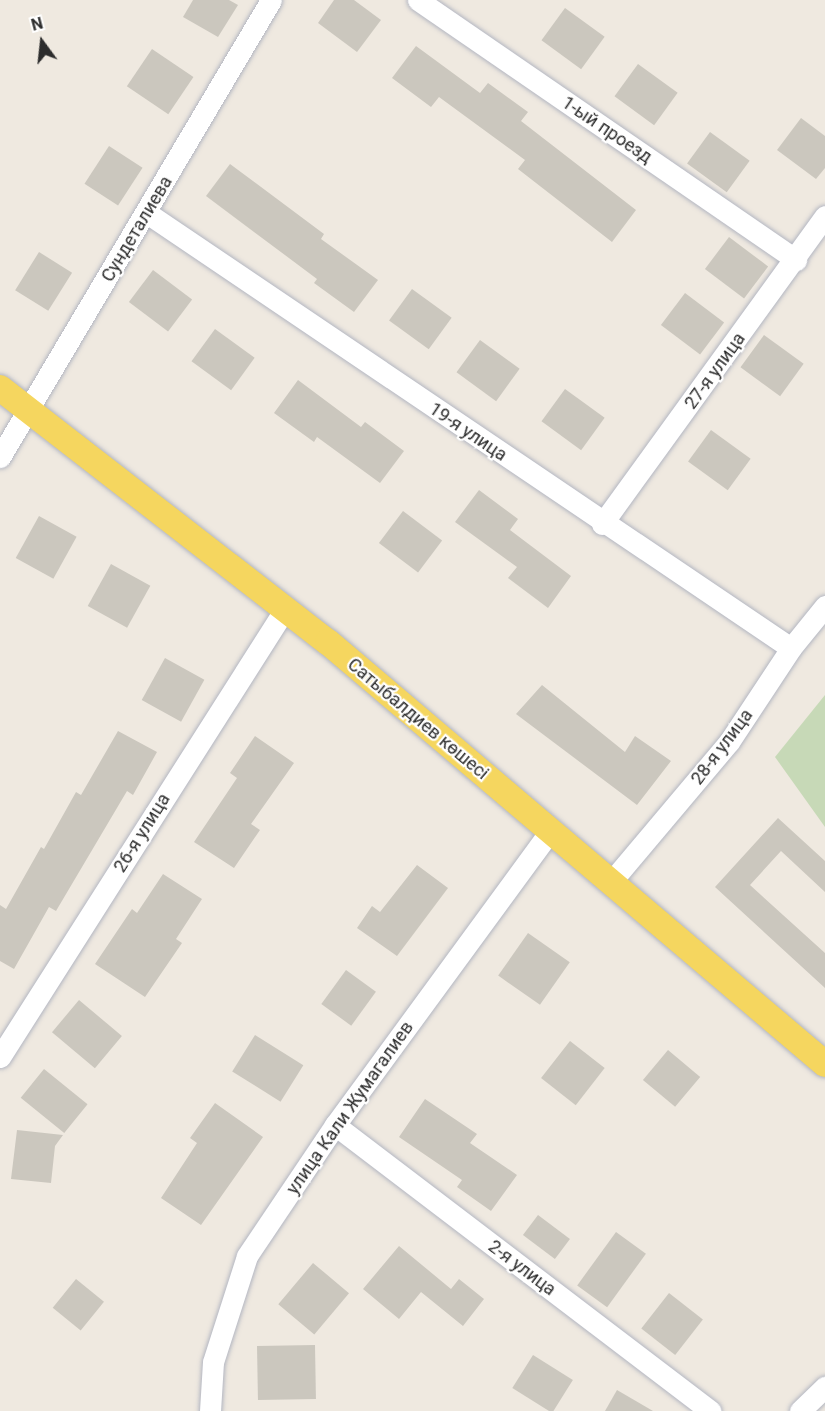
<!DOCTYPE html>
<meta charset="utf-8">
<style>
body{margin:0}
#map{position:relative;width:825px;height:1411px;overflow:hidden;background:#efe9e0;font-family:Roboto,sans-serif}
div>[style]{position:absolute}
.cemetery>*{inset:0;background:#c7d9b7}
.building>*{inset:0;background:#cbc7be;transform-origin:0 0}
.roads{filter:drop-shadow(0 0 2px #b3b6c1) drop-shadow(0 0 2px #b3b6c1)}
.minor>*{height:21px;margin:-10.5px;padding:0 10.5px;transform-origin:10.5px;border-radius:10.5px;background:#fff}
.major>*{height:26px;margin:-13px;padding:0 13px;transform-origin:13px;border-radius:13px;background:#f5d65f}
span{translate:-50% -50%;white-space:nowrap;text-align:center;line-height:1.15;-webkit-text-stroke:4.5px #fff;paint-order:stroke}
.street-label{font-size:18px;color:#2d2d2d}
.north{position:absolute;left:12px;top:12px;width:60px;height:60px;-webkit-text-stroke:4px #fff;paint-order:stroke;rotate:345deg;font-size:16px;font-weight:700;line-height:24px;text-align:center;color:#2d2d2d}
.north::after{content:'';display:block;margin:auto;width:21px;height:27px;background:#2d2d2d;clip-path:polygon(50% 0,100% 100%,50% 72%,0 100%)}
</style>
<div id="map">
<div class="cemetery">
<i style="clip-path:polygon(825px 695px,825px 827px,775px 757px)"></i>
</div>
<div class="building">
<i style="clip-path:polygon(193px 0,229px 0,238px 5px,218px 37px,183px 17px)"></i>
<i style="clip-path:polygon(334px 0,354px 0,381px 20px,357px 52px,318px 23px)"></i>
<i style="left:565px;top:8px;width:49px;height:40px;rotate:36deg"></i>
<i style="clip-path:polygon(416px 46px,480px 93px,488px 83px,528px 112px,521px 121px,636px 210px,612px 242px,518px 169px,525px 160px,439px 97px,431px 107px,392px 78px)"></i>
<i style="left:152px;top:49px;width:50px;height:45px;rotate:34deg"></i>
<i style="left:638px;top:64px;width:49px;height:40px;rotate:36deg"></i>
<i style="clip-path:polygon(801px 118px,825px 136px,825px 168px,816px 179px,777px 150px)"></i>
<i style="left:710px;top:132px;width:49px;height:39px;rotate:36deg"></i>
<i style="left:109px;top:146px;width:40px;height:45px;rotate:33deg"></i>
<i style="clip-path:polygon(230px 164px,324px 234px,321px 239px,378px 280px,354px 312px,314px 283px,317px 279px,206px 196px)"></i>
<i style="left:729px;top:237px;width:49px;height:40px;rotate:37deg"></i>
<i style="left:39px;top:252px;width:39px;height:45px;rotate:32deg"></i>
<i style="left:153px;top:270px;width:49px;height:40px;rotate:37deg"></i>
<i style="left:412px;top:289px;width:49px;height:39px;rotate:36deg"></i>
<i style="left:685px;top:293px;width:49px;height:40px;rotate:37deg"></i>
<i style="left:215px;top:329px;width:49px;height:40px;rotate:36deg"></i>
<i style="left:764px;top:335px;width:49px;height:40px;rotate:36deg"></i>
<i style="left:480px;top:340px;width:49px;height:40px;rotate:36deg"></i>
<i style="clip-path:polygon(298px 380px,361px 427px,365px 422px,404px 451px,380px 483px,317px 437px,314px 442px,274px 413px)"></i>
<i style="left:565px;top:389px;width:49px;height:40px;rotate:36deg"></i>
<i style="left:711px;top:430px;width:49px;height:39px;rotate:36deg"></i>
<i style="clip-path:polygon(479px 490px,518px 519px,510px 530px,571px 576px,548px 608px,508px 578px,517px 567px,455px 522px)"></i>
<i style="left:403px;top:511px;width:49px;height:40px;rotate:37deg"></i>
<i style="left:39px;top:516px;width:43px;height:48px;rotate:29deg"></i>
<i style="left:111px;top:564px;width:45px;height:48px;rotate:29deg"></i>
<i style="left:165px;top:658px;width:45px;height:48px;rotate:29deg"></i>
<i style="clip-path:polygon(542px 685px,625px 752px,635px 736px,671px 761px,637px 805px,516px 714px)"></i>
<i style="clip-path:polygon(118px 731px,157px 752px,133px 795px,127px 791px,56px 911px,49px 907px,14px 969px,0 961px,0 905px,6px 909px,41px 847px,44px 849px,76px 792px,81px 795px)"></i>
<i style="clip-path:polygon(255px 736px,294px 763px,251px 824px,260px 830px,234px 868px,194px 842px,237px 778px,230px 773px)"></i>
<i style="clip-path:polygon(778px 818px,825px 861px,825px 892px,781px 851px,750px 885px,825px 953px,825px 988px,715px 887px)"></i>
<i style="clip-path:polygon(417px 865px,448px 888px,397px 956px,357px 928px,372px 906px,380px 912px)"></i>
<i style="clip-path:polygon(163px 874px,202px 899px,176px 939px,182px 943px,145px 997px,95px 964px,132px 909px,137px 913px)"></i>
<i style="left:528px;top:933px;width:51px;height:52px;rotate:35deg"></i>
<i style="left:346px;top:970px;width:37px;height:42px;rotate:36deg"></i>
<i style="left:79px;top:1000px;width:56px;height:42px;rotate:40deg"></i>
<i style="left:255px;top:1035px;width:57px;height:43px;rotate:32deg"></i>
<i style="left:570px;top:1041px;width:44px;height:47px;rotate:38deg"></i>
<i style="left:668px;top:1050px;width:42px;height:39px;rotate:40deg"></i>
<i style="left:44px;top:1069px;width:56px;height:37px;rotate:39deg"></i>
<i style="clip-path:polygon(425px 1099px,477px 1134px,470px 1143px,517px 1175px,491px 1211px,457px 1187px,462px 1180px,399px 1137px)"></i>
<i style="clip-path:polygon(215px 1103px,263px 1137px,201px 1225px,161px 1198px,197px 1143px,190px 1138px)"></i>
<i style="clip-path:polygon(17px 1130px,63px 1135px,55px 1146px,51px 1183px,11px 1179px)"></i>
<i style="left:538px;top:1215px;width:40px;height:25px;rotate:37deg"></i>
<i style="left:616px;top:1232px;width:37px;height:66px;rotate:36deg"></i>
<i style="clip-path:polygon(399px 1246px,451px 1289px,459px 1279px,484px 1299px,463px 1326px,421px 1292px,399px 1319px,363px 1289px)"></i>
<i style="left:313px;top:1263px;width:47px;height:54px;rotate:40deg"></i>
<i style="left:76px;top:1279px;width:36px;height:37px;rotate:39deg"></i>
<i style="left:669px;top:1293px;width:43px;height:45px;rotate:38deg"></i>
<i style="left:315px;top:1345px;width:54px;height:58px;rotate:89deg"></i>
<i style="left:533px;top:1355px;width:47px;height:39px;rotate:32deg"></i>
<i style="clip-path:polygon(617px 1390px,653px 1411px,605px 1411px)"></i>
</div>
<div class="roads">
<div class="minor">
<i style="left:418px;top:0;width:459px;rotate:34.5deg"></i>
<i style="left:147px;top:213px;width:777px;rotate:34.04deg"></i>
<i style="left:0;top:457px;width:531px;rotate:-59.33deg"></i>
<i style="left:602px;top:524px;width:380px;rotate:-54.1deg"></i>
<i style="left:611px;top:882px;width:183px;rotate:-49.9deg"></i>
<i style="left:729px;top:742px;width:113px;rotate:-56.6deg"></i>
<i style="left:791px;top:648px;width:54px;rotate:-51deg"></i>
<i style="left:0;top:1057px;width:531px;rotate:-57.54deg"></i>
<i style="left:335px;top:1125px;width:472px;rotate:37.3deg"></i>
<i style="left:210px;top:1411px;width:49px;rotate:-86.5deg"></i>
<i style="left:213px;top:1362px;width:111px;rotate:-72.2deg"></i>
<i style="left:247px;top:1256px;width:158px;rotate:-56.1deg"></i>
<i style="left:335px;top:1125px;width:364px;rotate:-53.8deg"></i>
<i style="left:800px;top:1411px;width:35px;rotate:-44deg"></i>
</div>
<div class="major">
<i style="left:0;top:388px;width:415px;rotate:37.8deg"></i>
<i style="left:328px;top:642px;width:652px;rotate:40.33deg"></i>
</div>
</div>
<div class="street-label">
<span style="left:607px;top:130px;rotate:34deg">1-ый проезд</span>
<span style="left:137px;top:229px;rotate:-59deg">Сундеталиева</span>
<span style="left:715px;top:371px;rotate:-54deg">27-я улица</span>
<span style="left:468px;top:432px;rotate:34deg">19-я улица</span>
<span style="left:418px;top:719px;rotate:40deg">Сатыбалдиев көшесі</span>
<span style="left:722px;top:747px;rotate:-53deg">28-я улица</span>
<span style="left:142px;top:833px;rotate:-58deg">26-я улица</span>
<span style="left:350px;top:1108px;rotate:-55deg">улица Кали Жумагалиев</span>
<span style="left:522px;top:1268px;rotate:37deg">2-я улица</span>
</div>
<div class="north">N</div>
</div>
